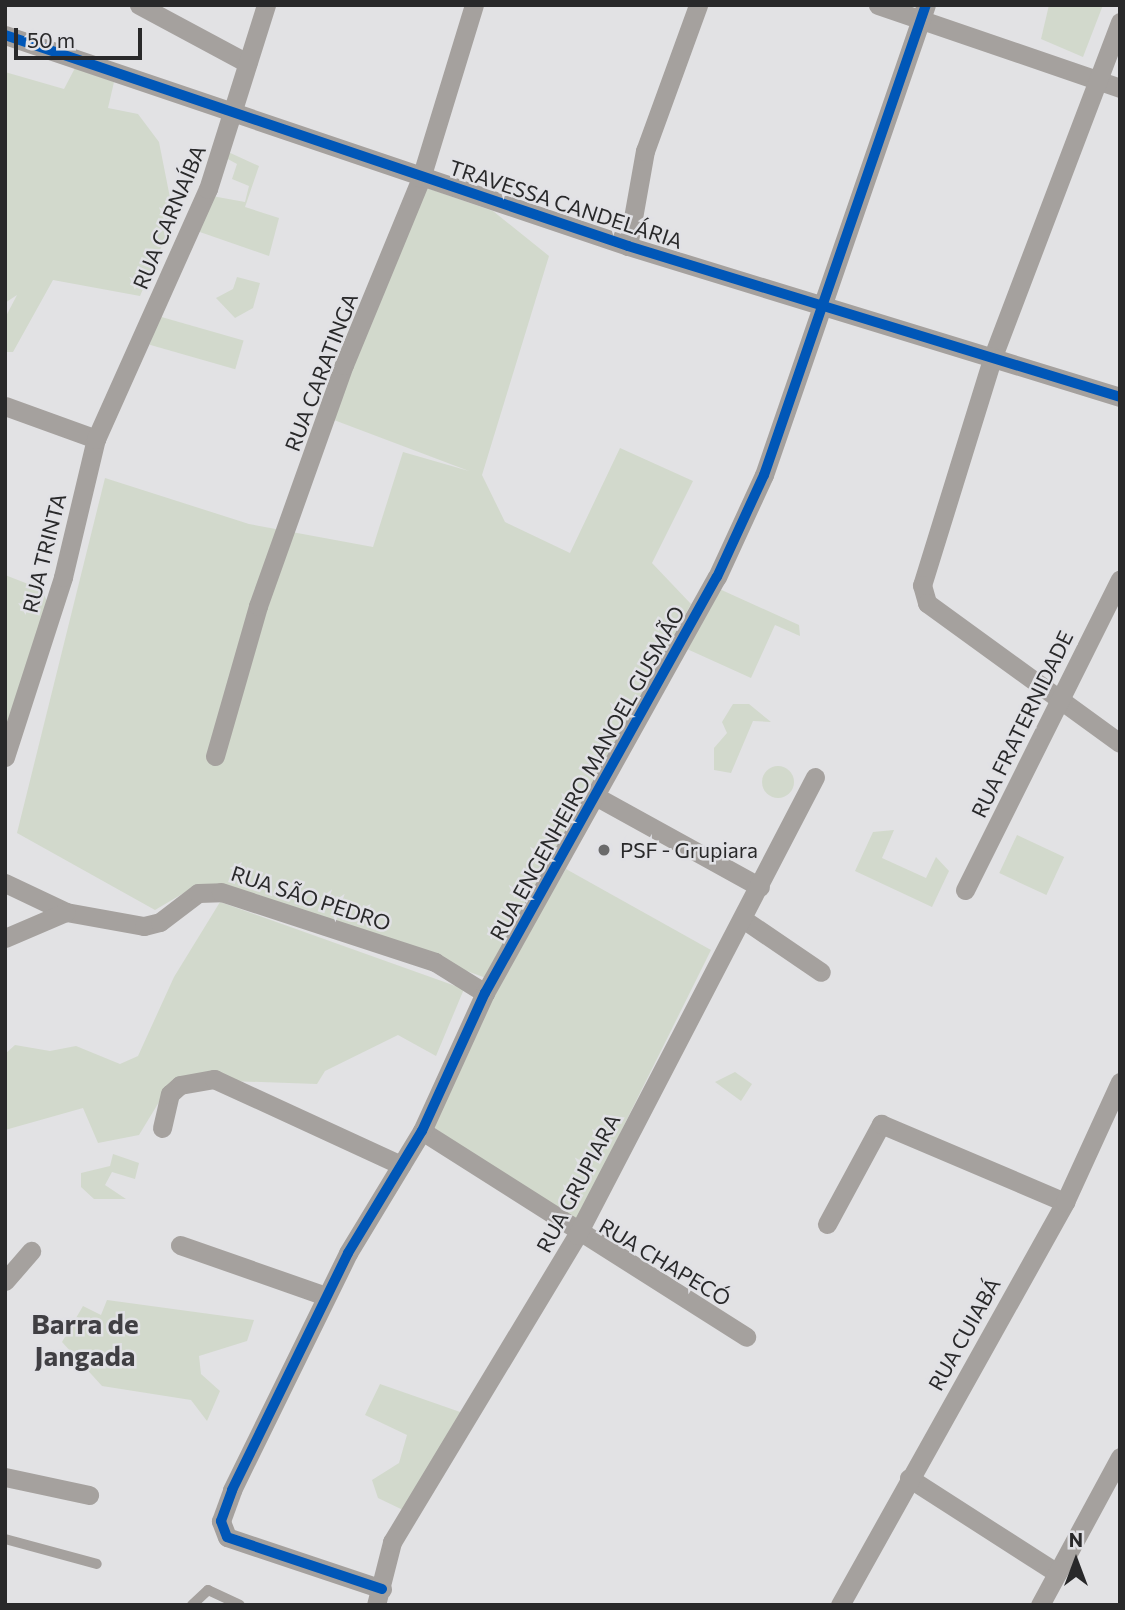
<!DOCTYPE html>
<meta charset="utf-8">
<style>
body{margin:0}
#map{position:relative;width:1125px;height:1610px;overflow:hidden;background:#e2e2e4;font-family:Commissioner,sans-serif}
div>[style]{position:absolute}
.green>*{inset:0;background:#d2d9cc;transform-origin:0 0}
.round{border-radius:50%}
.service>*{height:10px;margin:-5px;padding:0 5px;transform-origin:5px;border-radius:5px;background:#a5a19e}
.minor>*{height:19px;margin:-9.5px;padding:0 9.5px;transform-origin:9.5px;border-radius:9.5px;background:#a5a19e}
.cycleway>*{height:10px;margin:-5px;padding:0 5px;transform-origin:5px;border-radius:5px;background:#0057b8}
.dots>*{width:19px;height:19px;translate:-50% -50%;box-sizing:border-box;border:4px solid #e1e1e5;border-radius:50%}
span{translate:-50% -50%;white-space:nowrap;text-align:center;line-height:1.15;-webkit-text-stroke:5px #e1e1e5;paint-order:stroke}
.street-label{font-size:21px;color:#29292a}
.poi-label{font-size:21px;color:#29292a}
.left{translate:0 -50%;text-align:left}
.district-label{font-size:28px;color:#403f43;font-weight:700}
.frame{position:absolute;inset:0;border:7px solid #29292a;pointer-events:none}
.north{position:absolute;left:1041px;top:1526px;width:70px;height:70px;-webkit-text-stroke:5px #e1e1e5;paint-order:stroke;rotate:0deg;font-size:19px;font-weight:700;line-height:28px;text-align:center;color:#29292a}
.north::after{content:'';display:block;margin:auto;width:24px;height:32px;background:#29292a;clip-path:polygon(50% 0,100% 100%,50% 72%,0 100%)}
.scale{position:absolute;left:14px;top:28px;width:128px;height:32px;box-sizing:border-box;border:4px solid #29292a;border-top:0;padding-left:9px;font-size:21px;line-height:24px;white-space:nowrap;color:#29292a;-webkit-text-stroke:5px #e1e1e5;paint-order:stroke}
</style>
<div id="map">
<div class="green">
<i style="clip-path:polygon(1049px 5px,1103px 5px,1083px 57px,1041px 39px)"></i>
<i style="clip-path:polygon(75px 68px,114px 82px,108px 108px,138px 114px,159px 142px,174px 218px,140px 296px,53px 280px,13px 352px,5px 352px,5px 318px,17px 295px,5px 303px,5px 72px,64px 89px)"></i>
<i style="clip-path:polygon(226px 151px,259px 166px,245px 207px,279px 218px,269px 256px,197px 231px,212px 196px,245px 202px,249px 186px,232px 179px,237px 164px,224px 157px)"></i>
<i style="clip-path:polygon(427px 188px,493px 211px,549px 256px,482px 475px,505px 522px,570px 553px,620px 448px,693px 481px,652px 563px,691px 604px,486px 978px,256px 894px,199px 884px,155px 910px,17px 833px,105px 478px,249px 524px,373px 547px,403px 452px,469px 471px,326px 417px)"></i>
<i style="clip-path:polygon(237px 277px,260px 283px,253px 308px,235px 318px,216px 298px,233px 289px)"></i>
<i style="left:158px;top:316px;width:89px;height:30px;rotate:16deg"></i>
<i style="clip-path:polygon(5px 575px,41px 589px,48px 603px,5px 734px)"></i>
<i style="clip-path:polygon(715px 587px,799px 625px,800px 636px,775px 625px,751px 678px,687px 649px)"></i>
<i style="clip-path:polygon(733px 704px,749px 704px,771px 722px,753px 721px,731px 773px,714px 770px,714px 748px,727px 733px,722px 722px)"></i>
<i class="round" style="left:762px;top:766px;width:32px;height:32px"></i>
<i style="clip-path:polygon(894px 830px,882px 858px,926px 878px,936px 857px,949px 871px,932px 907px,855px 871px,873px 832px)"></i>
<i style="left:1017px;top:835px;width:52px;height:42px;rotate:25deg"></i>
<i style="clip-path:polygon(566px 869px,711px 950px,575px 1224px,430px 1125px,487px 996px)"></i>
<i style="clip-path:polygon(220px 902px,464px 989px,436px 1056px,398px 1035px,325px 1071px,317px 1084px,173px 1079px,139px 1135px,98px 1143px,83px 1108px,5px 1130px,5px 1054px,15px 1045px,50px 1051px,76px 1046px,120px 1064px,138px 1056px,174px 977px)"></i>
<i style="clip-path:polygon(735px 1072px,752px 1084px,741px 1101px,715px 1082px)"></i>
<i style="clip-path:polygon(113px 1154px,139px 1163px,135px 1179px,112px 1172px,105px 1185px,126px 1199px,94px 1199px,81px 1187px,81px 1173px,110px 1166px)"></i>
<i style="clip-path:polygon(107px 1300px,254px 1320px,247px 1341px,199px 1356px,201px 1374px,220px 1391px,207px 1421px,191px 1400px,102px 1386px,62px 1342px,83px 1306px,101px 1315px)"></i>
<i style="clip-path:polygon(380px 1384px,463px 1413px,403px 1510px,378px 1498px,372px 1480px,399px 1463px,407px 1435px,365px 1415px)"></i>
</div>
<div class="service">
<i style="left:5px;top:1539px;width:95px;rotate:15.2deg"></i>
<i style="left:192px;top:1605px;width:22px;rotate:-43deg"></i>
<i style="left:208px;top:1590px;width:35px;rotate:25deg"></i>
</div>
<div class="minor">
<i style="left:139px;top:5px;width:123px;rotate:28.2deg"></i>
<i style="left:878px;top:5px;width:256px;rotate:18.9deg"></i>
<i style="left:1120px;top:22px;width:357px;rotate:110.8deg"></i>
<i style="left:993px;top:356px;width:240px;rotate:107.2deg"></i>
<i style="left:922px;top:585px;width:19px;rotate:74deg"></i>
<i style="left:927px;top:603px;width:238px;rotate:36deg"></i>
<i style="left:5px;top:35px;width:658px;rotate:18.71deg"></i>
<i style="left:628px;top:246px;width:515px;rotate:17.06deg"></i>
<i style="left:628px;top:246px;width:97px;rotate:-79.9deg"></i>
<i style="left:645px;top:151px;width:155px;rotate:-70deg"></i>
<i style="left:5px;top:406px;width:97px;rotate:19.9deg"></i>
<i style="left:215px;top:756px;width:156px;rotate:-74deg"></i>
<i style="left:258px;top:606px;width:256px;rotate:-70.4deg"></i>
<i style="left:344px;top:365px;width:202px;rotate:-67.6deg"></i>
<i style="left:421px;top:178px;width:181px;rotate:-73deg"></i>
<i style="left:5px;top:757px;width:189px;rotate:-72.1deg"></i>
<i style="left:63px;top:577px;width:142px;rotate:-76.6deg"></i>
<i style="left:96px;top:439px;width:274px;rotate:-65.9deg"></i>
<i style="left:208px;top:189px;width:193px;rotate:-72.5deg"></i>
<i style="left:597px;top:797px;width:186px;rotate:28.9deg"></i>
<i style="left:5px;top:883px;width:68px;rotate:25.4deg"></i>
<i style="left:66px;top:912px;width:79px;rotate:10.2deg"></i>
<i style="left:144px;top:926px;width:16px;rotate:-14deg"></i>
<i style="left:160px;top:922px;width:48px;rotate:-37.3deg"></i>
<i style="left:198px;top:893px;width:23px;rotate:-2deg"></i>
<i style="left:221px;top:892px;width:225px;rotate:18.1deg"></i>
<i style="left:435px;top:962px;width:59px;rotate:31.8deg"></i>
<i style="left:965px;top:890px;width:347px;rotate:-63.5deg"></i>
<i style="left:743px;top:919px;width:94px;rotate:34.2deg"></i>
<i style="left:5px;top:938px;width:66px;rotate:-23.1deg"></i>
<i style="left:162px;top:1128px;width:35px;rotate:-77deg"></i>
<i style="left:170px;top:1094px;width:13px;rotate:-42deg"></i>
<i style="left:180px;top:1085px;width:35px;rotate:-10deg"></i>
<i style="left:214px;top:1079px;width:206px;rotate:24.7deg"></i>
<i style="left:422px;top:1131px;width:384px;rotate:32.4deg"></i>
<i style="left:827px;top:1224px;width:114px;rotate:-61.6deg"></i>
<i style="left:881px;top:1124px;width:200px;rotate:23deg"></i>
<i style="left:180px;top:1245px;width:155px;rotate:19.3deg"></i>
<i style="left:5px;top:1281px;width:40px;rotate:-49deg"></i>
<i style="left:5px;top:1477px;width:86px;rotate:12.1deg"></i>
<i style="left:909px;top:1478px;width:176px;rotate:32.7deg"></i>
<i style="left:382px;top:1589px;width:163px;rotate:-161.5deg"></i>
<i style="left:227px;top:1537px;width:17px;rotate:-111deg"></i>
<i style="left:221px;top:1521px;width:33px;rotate:-70deg"></i>
<i style="left:232px;top:1490px;width:264px;rotate:-63.9deg"></i>
<i style="left:348px;top:1253px;width:143px;rotate:-58.8deg"></i>
<i style="left:422px;top:1131px;width:152px;rotate:-65.5deg"></i>
<i style="left:485px;top:993px;width:476px;rotate:-60.9deg"></i>
<i style="left:717px;top:577px;width:112px;rotate:-65.3deg"></i>
<i style="left:764px;top:475px;width:497px;rotate:-71deg"></i>
<i style="left:376px;top:1605px;width:65px;rotate:-75.7deg"></i>
<i style="left:392px;top:1542px;width:358px;rotate:-58.9deg"></i>
<i style="left:577px;top:1235px;width:516px;rotate:-62.54deg"></i>
<i style="left:840px;top:1605px;width:462px;rotate:-60.8deg"></i>
<i style="left:1065px;top:1202px;width:132px;rotate:-65.4deg"></i>
<i style="left:1040px;top:1605px;width:168px;rotate:-61.6deg"></i>
</div>
<div class="cycleway">
<i style="left:5px;top:35px;width:658px;rotate:18.71deg"></i>
<i style="left:628px;top:246px;width:515px;rotate:17.06deg"></i>
<i style="left:382px;top:1589px;width:163px;rotate:-161.5deg"></i>
<i style="left:227px;top:1537px;width:17px;rotate:-111deg"></i>
<i style="left:221px;top:1521px;width:33px;rotate:-70deg"></i>
<i style="left:232px;top:1490px;width:264px;rotate:-63.9deg"></i>
<i style="left:348px;top:1253px;width:143px;rotate:-58.8deg"></i>
<i style="left:422px;top:1131px;width:152px;rotate:-65.5deg"></i>
<i style="left:485px;top:993px;width:476px;rotate:-60.9deg"></i>
<i style="left:717px;top:577px;width:112px;rotate:-65.3deg"></i>
<i style="left:764px;top:475px;width:497px;rotate:-71deg"></i>
</div>
<div class="dots">
<i style="left:604px;top:850px;background:#6a6a6b"></i>
</div>
<div class="street-label">
<span style="left:566px;top:204px;rotate:18deg">TRAVESSA CANDELÁRIA</span>
<span style="left:169px;top:217px;rotate:-67deg">RUA CARNAÍBA</span>
<span style="left:321px;top:372px;rotate:-69deg">RUA CARATINGA</span>
<span style="left:44px;top:553px;rotate:-76deg">RUA TRINTA</span>
<span style="left:1022px;top:724px;rotate:-64deg">RUA FRATERNIDADE</span>
<span style="left:587px;top:773px;rotate:-61deg">RUA ENGENHEIRO MANOEL GUSMÃO</span>
<span style="left:311px;top:898px;rotate:18deg">RUA SÃO PEDRO</span>
<span style="left:578px;top:1183px;rotate:-62deg">RUA GRUPIARA</span>
<span style="left:665px;top:1262px;rotate:31deg">RUA CHAPECÓ</span>
<span style="left:964px;top:1334px;rotate:-61deg">RUA CUIABÁ</span>
</div>
<div class="poi-label">
<span class="left" style="left:620px;top:850px">PSF - Grupiara</span>
</div>
<div class="district-label">
<span style="left:85px;top:1339px">Barra de<br>Jangada</span>
</div>
<div class="frame"></div>
<div class="north">N</div>
<div class="scale">50 m</div>
</div>
